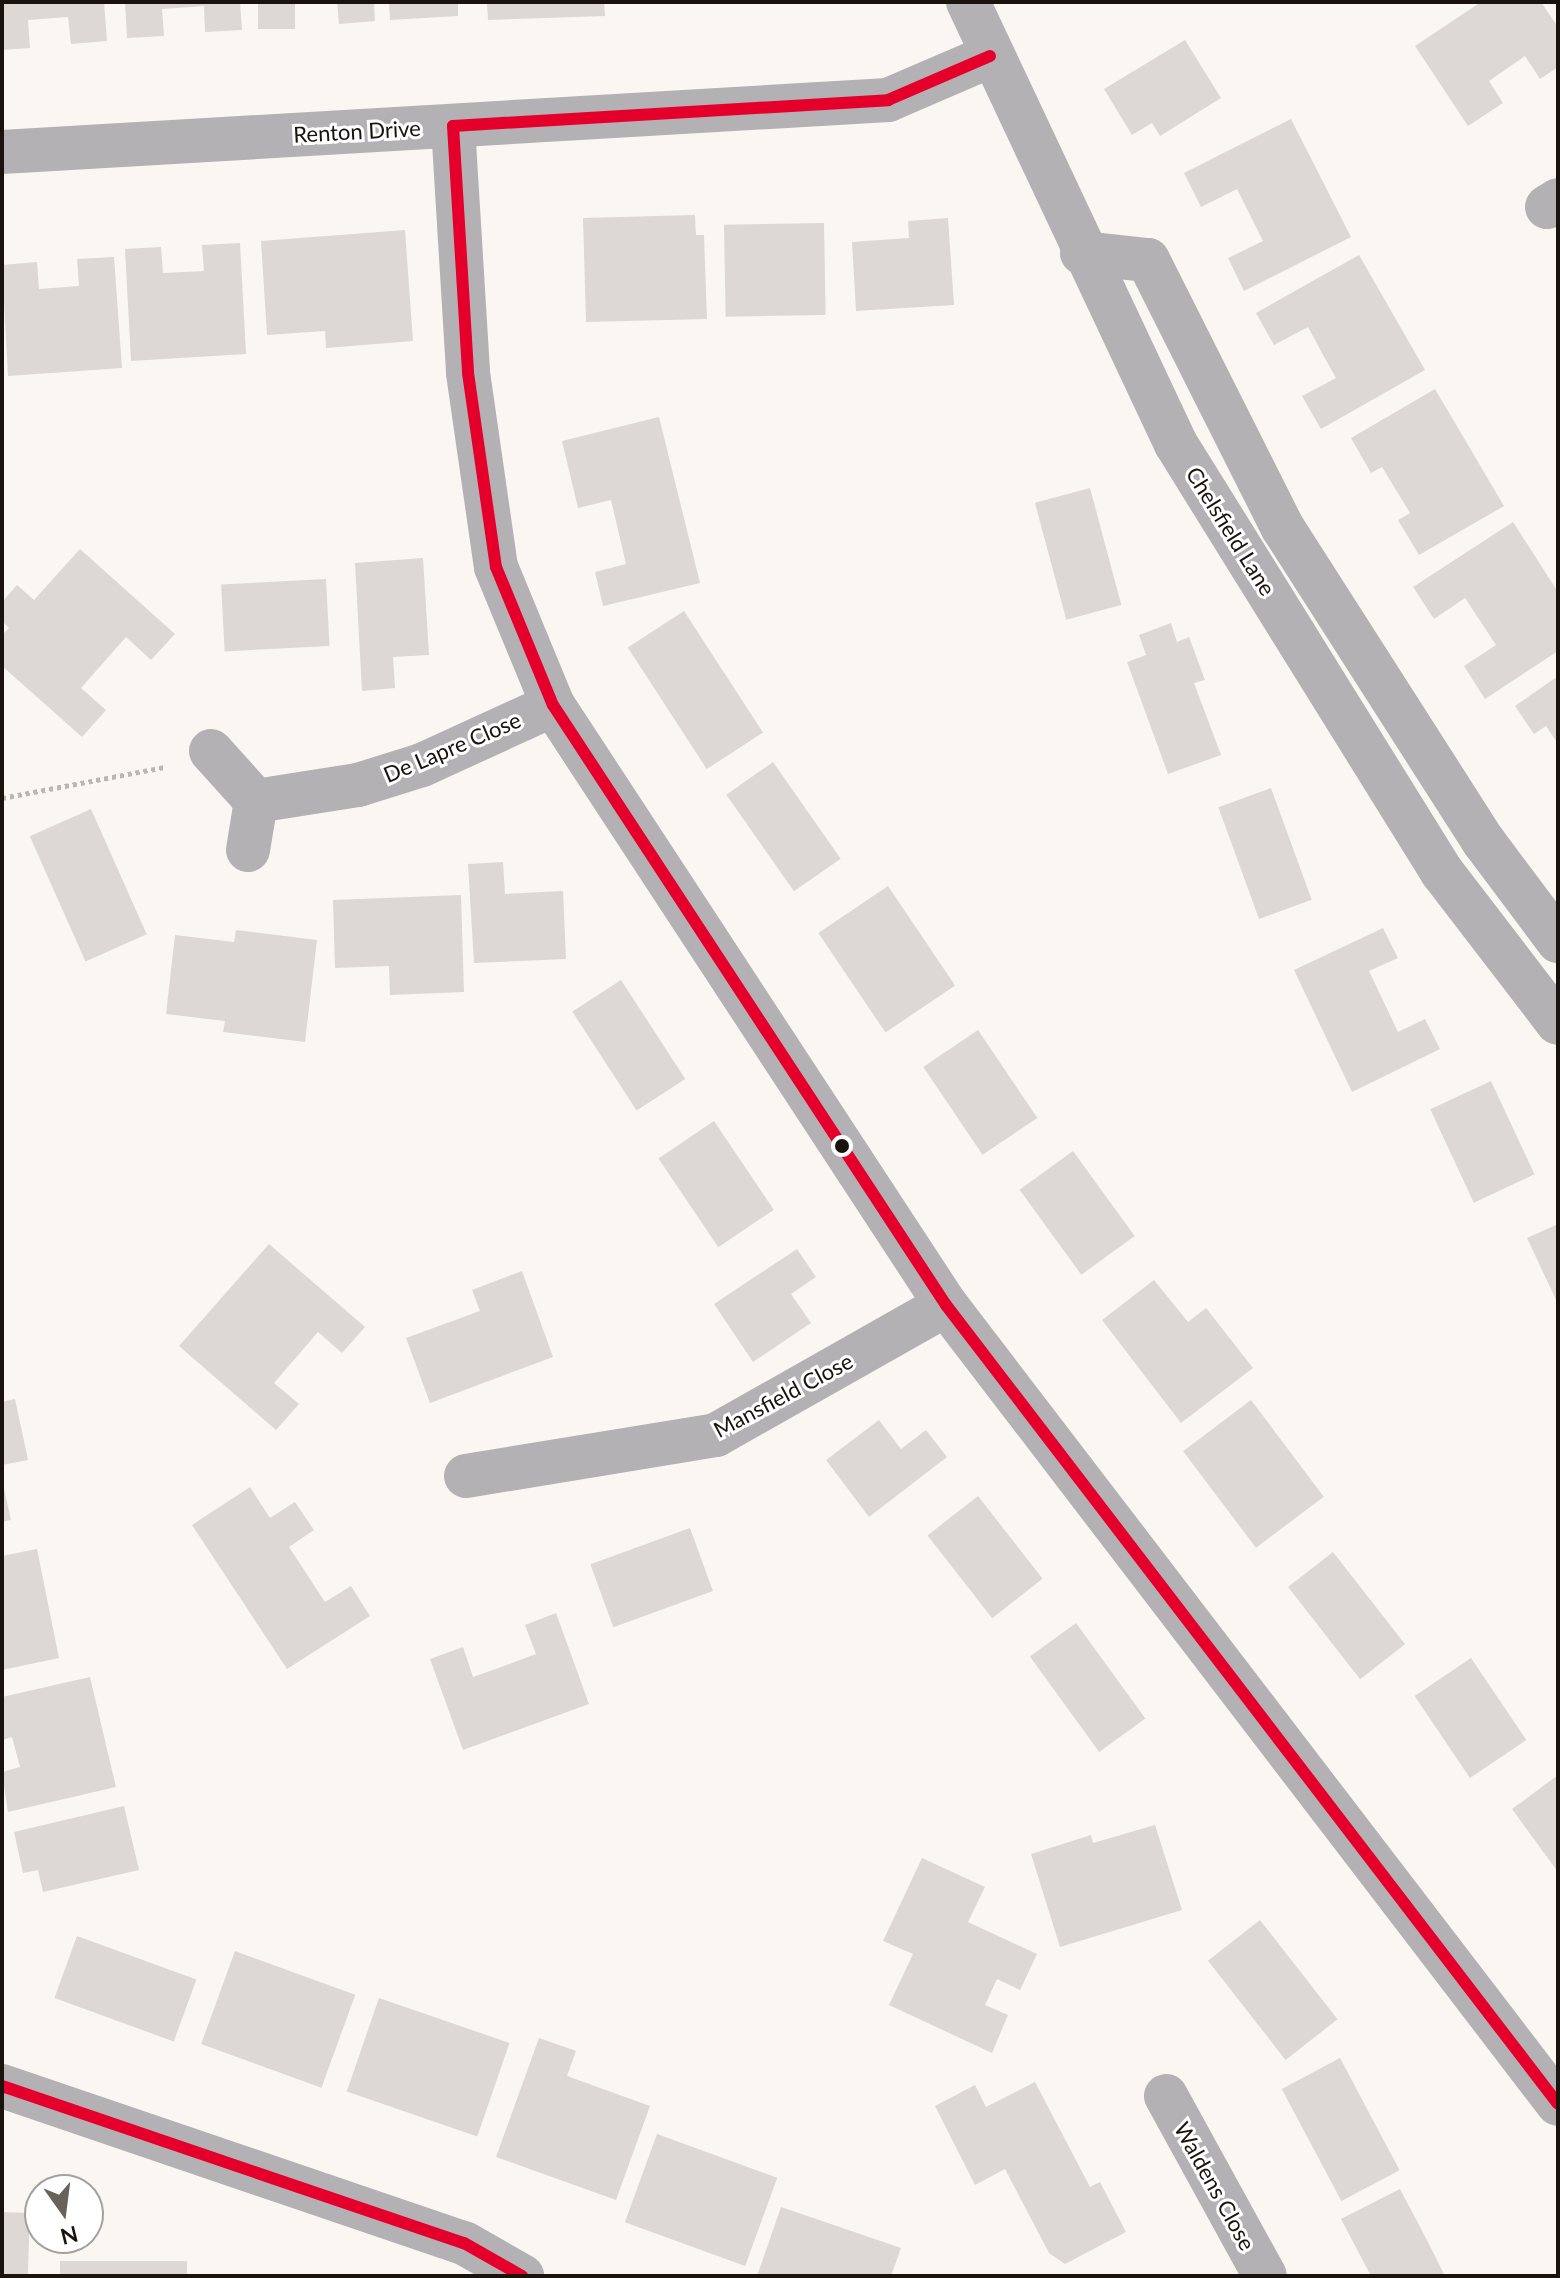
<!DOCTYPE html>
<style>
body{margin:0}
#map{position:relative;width:1560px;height:2278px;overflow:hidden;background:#faf6f2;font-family:Lato,sans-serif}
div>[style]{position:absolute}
.building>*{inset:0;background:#ddd8d3;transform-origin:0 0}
.path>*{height:5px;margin-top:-2.5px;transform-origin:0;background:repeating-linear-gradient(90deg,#b9b6b6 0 4px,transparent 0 8px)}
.minor>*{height:44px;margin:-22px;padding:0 22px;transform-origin:22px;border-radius:22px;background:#b3b1b3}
.bus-1>*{height:12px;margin:-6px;padding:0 6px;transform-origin:6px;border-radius:6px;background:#e4002b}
.dots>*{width:22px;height:22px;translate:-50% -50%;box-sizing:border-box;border:4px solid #fff;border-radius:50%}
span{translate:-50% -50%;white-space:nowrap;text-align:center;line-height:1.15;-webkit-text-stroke:6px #fff;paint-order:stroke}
.street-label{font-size:22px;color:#19120d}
.frame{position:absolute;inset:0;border:4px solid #19120d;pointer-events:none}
.north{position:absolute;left:24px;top:2174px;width:80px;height:80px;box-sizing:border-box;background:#fff;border:2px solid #a3a09e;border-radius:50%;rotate:166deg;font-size:22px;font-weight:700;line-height:32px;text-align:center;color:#19120d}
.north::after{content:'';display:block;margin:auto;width:28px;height:36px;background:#68625d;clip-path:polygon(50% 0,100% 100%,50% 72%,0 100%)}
</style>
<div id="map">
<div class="building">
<i style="clip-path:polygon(2px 2px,104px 2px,107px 41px,71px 44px,68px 17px,28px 20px,30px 48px,2px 50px)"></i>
<i style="clip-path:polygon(125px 2px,240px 2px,242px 30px,205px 32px,204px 6px,162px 9px,164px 36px,127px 38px)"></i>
<i style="left:258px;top:2px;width:37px;height:27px"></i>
<i style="clip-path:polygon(337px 2px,374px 2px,375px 21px,339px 24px)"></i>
<i style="clip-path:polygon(389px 2px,458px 2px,458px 16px,390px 20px)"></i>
<i style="clip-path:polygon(487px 2px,604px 2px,605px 16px,488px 20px)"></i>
<i style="clip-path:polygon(1481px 2px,1541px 2px,1558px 27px,1558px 67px,1540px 79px,1525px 56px,1489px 81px,1503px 103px,1468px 126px,1415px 46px)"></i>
<i style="clip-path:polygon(1185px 40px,1221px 98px,1160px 136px,1152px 123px,1132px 135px,1104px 89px)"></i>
<i style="clip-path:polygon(1291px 119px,1351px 237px,1244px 291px,1228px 258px,1263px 241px,1237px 189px,1201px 207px,1184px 173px)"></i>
<i style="clip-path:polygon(695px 215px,696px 235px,704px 235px,707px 319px,586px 322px,583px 218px)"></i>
<i style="clip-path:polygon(948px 218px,954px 305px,856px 311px,852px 242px,909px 238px,908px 221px)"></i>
<i style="left:824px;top:223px;width:92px;height:100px;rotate:89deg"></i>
<i style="clip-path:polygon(405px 230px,413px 341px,326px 348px,325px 331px,267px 335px,261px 241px)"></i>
<i style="clip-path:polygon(240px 243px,246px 354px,131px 361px,125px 249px,161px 247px,163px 273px,204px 271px,202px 245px)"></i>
<i style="clip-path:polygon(1359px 255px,1425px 370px,1321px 429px,1302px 396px,1336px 378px,1322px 353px,1308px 327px,1274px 345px,1256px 313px)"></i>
<i style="clip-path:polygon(114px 257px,122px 368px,8px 376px,2px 265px,37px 262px,39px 289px,79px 286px,77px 259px)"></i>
<i style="clip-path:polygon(1435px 389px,1504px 506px,1419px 555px,1398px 520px,1410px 513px,1382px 467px,1371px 473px,1351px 438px)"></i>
<i style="clip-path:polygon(659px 417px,700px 583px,603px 606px,595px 572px,626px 564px,611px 500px,578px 508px,562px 441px)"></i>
<i style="left:1090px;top:488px;width:121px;height:57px;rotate:75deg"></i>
<i style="clip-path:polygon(1513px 522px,1558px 592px,1558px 651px,1485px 699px,1464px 666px,1496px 645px,1465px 598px,1434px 619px,1413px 587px)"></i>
<i style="clip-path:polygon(80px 549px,175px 634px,151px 660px,126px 637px,81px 688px,106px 710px,82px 737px,2px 666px,2px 635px,9px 628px,2px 621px,2px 602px,17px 585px,34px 600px)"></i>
<i style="clip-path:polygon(423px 558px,429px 655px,393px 657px,395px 688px,362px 691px,355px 563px)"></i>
<i style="left:326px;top:579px;width:67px;height:105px;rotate:87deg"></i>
<i style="left:684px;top:611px;width:145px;height:67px;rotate:57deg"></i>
<i style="clip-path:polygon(1171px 623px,1177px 642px,1189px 637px,1205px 680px,1194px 683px,1221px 755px,1168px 774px,1127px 662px,1146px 655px,1139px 635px)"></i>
<i style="clip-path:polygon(1558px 676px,1558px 744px,1546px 726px,1534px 734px,1515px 706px)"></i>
<i style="left:773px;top:762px;width:118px;height:57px;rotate:55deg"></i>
<i style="left:1271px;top:788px;width:119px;height:56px;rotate:70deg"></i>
<i style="left:91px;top:809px;width:137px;height:67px;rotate:66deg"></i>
<i style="clip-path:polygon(503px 862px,505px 894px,563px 891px,566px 959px,474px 963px,468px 864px)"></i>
<i style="left:888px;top:886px;width:120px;height:84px;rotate:56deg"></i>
<i style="clip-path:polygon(461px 895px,464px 992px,390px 995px,389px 966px,335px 968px,333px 900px)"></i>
<i style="clip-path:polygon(1383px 928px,1398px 958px,1369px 971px,1398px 1032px,1425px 1019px,1440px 1049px,1352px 1092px,1294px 970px)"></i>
<i style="clip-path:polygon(236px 930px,317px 940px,305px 1042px,223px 1032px,225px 1021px,166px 1014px,175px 935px,234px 942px)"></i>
<i style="left:621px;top:980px;width:118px;height:58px;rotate:57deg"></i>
<i style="left:978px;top:1030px;width:106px;height:66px;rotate:56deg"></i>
<i style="left:1491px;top:1081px;width:103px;height:67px;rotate:65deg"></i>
<i style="left:714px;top:1121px;width:107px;height:67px;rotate:56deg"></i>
<i style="left:1073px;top:1151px;width:105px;height:66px;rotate:54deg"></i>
<i style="clip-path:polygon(1558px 1224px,1558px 1304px,1527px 1238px)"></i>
<i style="clip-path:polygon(269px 1244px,365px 1327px,342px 1353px,318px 1332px,274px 1383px,299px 1404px,276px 1430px,179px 1346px)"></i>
<i style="clip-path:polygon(797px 1249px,816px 1277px,791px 1294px,811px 1323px,753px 1362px,714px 1304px)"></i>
<i style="clip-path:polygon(522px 1271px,553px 1357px,430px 1403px,406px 1338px,480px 1311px,472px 1290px)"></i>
<i style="clip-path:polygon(1154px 1280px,1188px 1322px,1206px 1308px,1253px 1368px,1181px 1423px,1102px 1320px)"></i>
<i style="clip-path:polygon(15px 1399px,28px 1460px,2px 1465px,2px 1402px)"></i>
<i style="left:1251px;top:1400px;width:121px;height:85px;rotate:53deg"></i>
<i style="clip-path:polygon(879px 1420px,901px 1449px,926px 1430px,947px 1457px,869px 1517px,826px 1460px)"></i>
<i style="clip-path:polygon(3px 1484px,11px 1520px,2px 1522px,2px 1485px)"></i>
<i style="clip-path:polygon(250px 1487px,270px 1518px,295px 1502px,314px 1530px,289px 1547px,325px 1602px,351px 1586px,370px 1616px,287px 1669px,192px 1525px)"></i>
<i style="left:978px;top:1496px;width:105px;height:64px;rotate:52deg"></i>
<i style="left:690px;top:1528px;width:67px;height:106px;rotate:70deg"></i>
<i style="clip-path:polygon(37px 1549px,59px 1658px,2px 1670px,2px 1556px)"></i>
<i style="left:1333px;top:1552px;width:117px;height:57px;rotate:52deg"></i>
<i style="clip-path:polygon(556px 1613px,589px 1704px,463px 1750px,430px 1659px,463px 1647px,473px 1677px,504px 1666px,536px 1654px,525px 1625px)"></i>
<i style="left:1076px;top:1623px;width:118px;height:57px;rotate:54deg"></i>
<i style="left:1471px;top:1658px;width:99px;height:68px;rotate:56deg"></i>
<i style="clip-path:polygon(90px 1677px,116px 1787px,8px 1812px,2px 1772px,20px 1767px,12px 1737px,2px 1740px,2px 1697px)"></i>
<i style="clip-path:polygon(1558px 1775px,1558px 1872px,1512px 1809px)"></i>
<i style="clip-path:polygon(124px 1806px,139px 1870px,43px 1892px,38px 1870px,23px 1873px,14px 1832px)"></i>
<i style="clip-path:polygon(1155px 1825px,1182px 1910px,1060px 1947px,1031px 1854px,1091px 1835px,1093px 1843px)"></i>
<i style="clip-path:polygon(922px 1858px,985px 1887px,968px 1922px,1037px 1954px,1020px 1990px,997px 1979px,985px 2005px,1008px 2015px,992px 2053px,889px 2005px,913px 1954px,883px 1941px)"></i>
<i style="left:1260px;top:1920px;width:126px;height:66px;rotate:52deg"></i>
<i style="left:77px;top:1936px;width:127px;height:66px;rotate:20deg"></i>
<i style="left:235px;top:1951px;width:128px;height:99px;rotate:20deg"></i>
<i style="left:379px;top:1998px;width:138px;height:99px;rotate:19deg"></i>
<i style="clip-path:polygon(539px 2038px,576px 2051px,567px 2076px,650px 2106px,616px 2200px,496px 2157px)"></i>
<i style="left:1340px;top:2058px;width:127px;height:66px;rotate:62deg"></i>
<i style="clip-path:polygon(1035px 2082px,1090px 2187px,1100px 2182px,1126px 2232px,1065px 2264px,1049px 2253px,1005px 2169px,975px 2185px,935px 2106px,975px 2085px,986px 2107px)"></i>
<i style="left:657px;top:2134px;width:128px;height:94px;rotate:20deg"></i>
<i style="clip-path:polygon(1400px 2189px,1429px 2244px,1445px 2276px,1371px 2276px,1341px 2219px)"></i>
<i style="clip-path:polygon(781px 2207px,901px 2248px,891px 2276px,757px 2276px)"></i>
<i style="left:2px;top:2212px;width:28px;height:64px;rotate:2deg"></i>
<i style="left:60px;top:2261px;width:127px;height:15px"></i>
</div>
<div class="path">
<i style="left:2px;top:798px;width:165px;rotate:-10.8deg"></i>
</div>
<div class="minor">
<i style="left:968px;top:2px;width:488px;rotate:64.8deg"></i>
<i style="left:1176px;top:444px;width:504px;rotate:58.14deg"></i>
<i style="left:1442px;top:872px;width:190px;rotate:52.5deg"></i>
<i style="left:453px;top:126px;width:247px;rotate:86.5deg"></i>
<i style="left:468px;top:373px;width:196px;rotate:81.8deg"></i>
<i style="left:496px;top:567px;width:149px;rotate:67.6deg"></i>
<i style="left:553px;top:705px;width:717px;rotate:56.78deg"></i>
<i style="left:946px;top:1305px;width:1006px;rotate:52.55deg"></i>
<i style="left:2px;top:152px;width:888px;rotate:-3.36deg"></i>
<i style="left:888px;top:100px;width:111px;rotate:-23.3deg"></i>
<i style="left:1547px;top:207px;width:13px;rotate:-32deg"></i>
<i style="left:1082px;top:253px;width:66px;rotate:6.1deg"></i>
<i style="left:1148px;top:260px;width:300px;rotate:63.3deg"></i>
<i style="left:1283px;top:528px;width:373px;rotate:57.4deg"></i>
<i style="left:1484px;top:842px;width:124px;rotate:53.2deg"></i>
<i style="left:211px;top:751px;width:67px;rotate:48deg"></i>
<i style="left:256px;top:801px;width:103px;rotate:-8.9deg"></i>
<i style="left:358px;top:785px;width:67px;rotate:-17.4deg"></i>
<i style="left:422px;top:765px;width:144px;rotate:-24.6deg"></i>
<i style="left:248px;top:850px;width:50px;rotate:-80.7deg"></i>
<i style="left:466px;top:1476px;width:253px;rotate:-9.3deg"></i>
<i style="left:716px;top:1435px;width:264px;rotate:-29.5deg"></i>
<i style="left:2px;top:2086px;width:488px;rotate:18.8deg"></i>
<i style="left:464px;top:2243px;width:67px;rotate:29.6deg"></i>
<i style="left:1166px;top:2096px;width:205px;rotate:61.2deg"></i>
</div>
<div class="bus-1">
<i style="left:453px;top:126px;width:247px;rotate:86.5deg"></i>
<i style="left:468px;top:373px;width:196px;rotate:81.8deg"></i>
<i style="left:496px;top:567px;width:149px;rotate:67.6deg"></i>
<i style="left:553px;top:705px;width:717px;rotate:56.78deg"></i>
<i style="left:946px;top:1305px;width:1006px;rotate:52.55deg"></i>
<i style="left:453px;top:126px;width:436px;rotate:-3.4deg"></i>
<i style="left:888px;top:100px;width:111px;rotate:-23.3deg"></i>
<i style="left:2px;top:2086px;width:488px;rotate:18.8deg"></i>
<i style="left:464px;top:2243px;width:67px;rotate:29.6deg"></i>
</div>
<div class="dots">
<i style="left:842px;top:1146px;background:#19120d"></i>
</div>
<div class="street-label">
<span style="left:357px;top:131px;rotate:-3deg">Renton Drive</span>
<span style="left:1231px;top:531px;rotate:58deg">Chelsfield Lane</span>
<span style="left:452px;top:747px;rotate:-23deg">De Lapre Close</span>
<span style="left:783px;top:1395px;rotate:-28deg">Mansfield Close</span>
<span style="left:1215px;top:2186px;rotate:61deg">Waldens Close</span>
</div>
<div class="frame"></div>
<div class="north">N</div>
</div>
